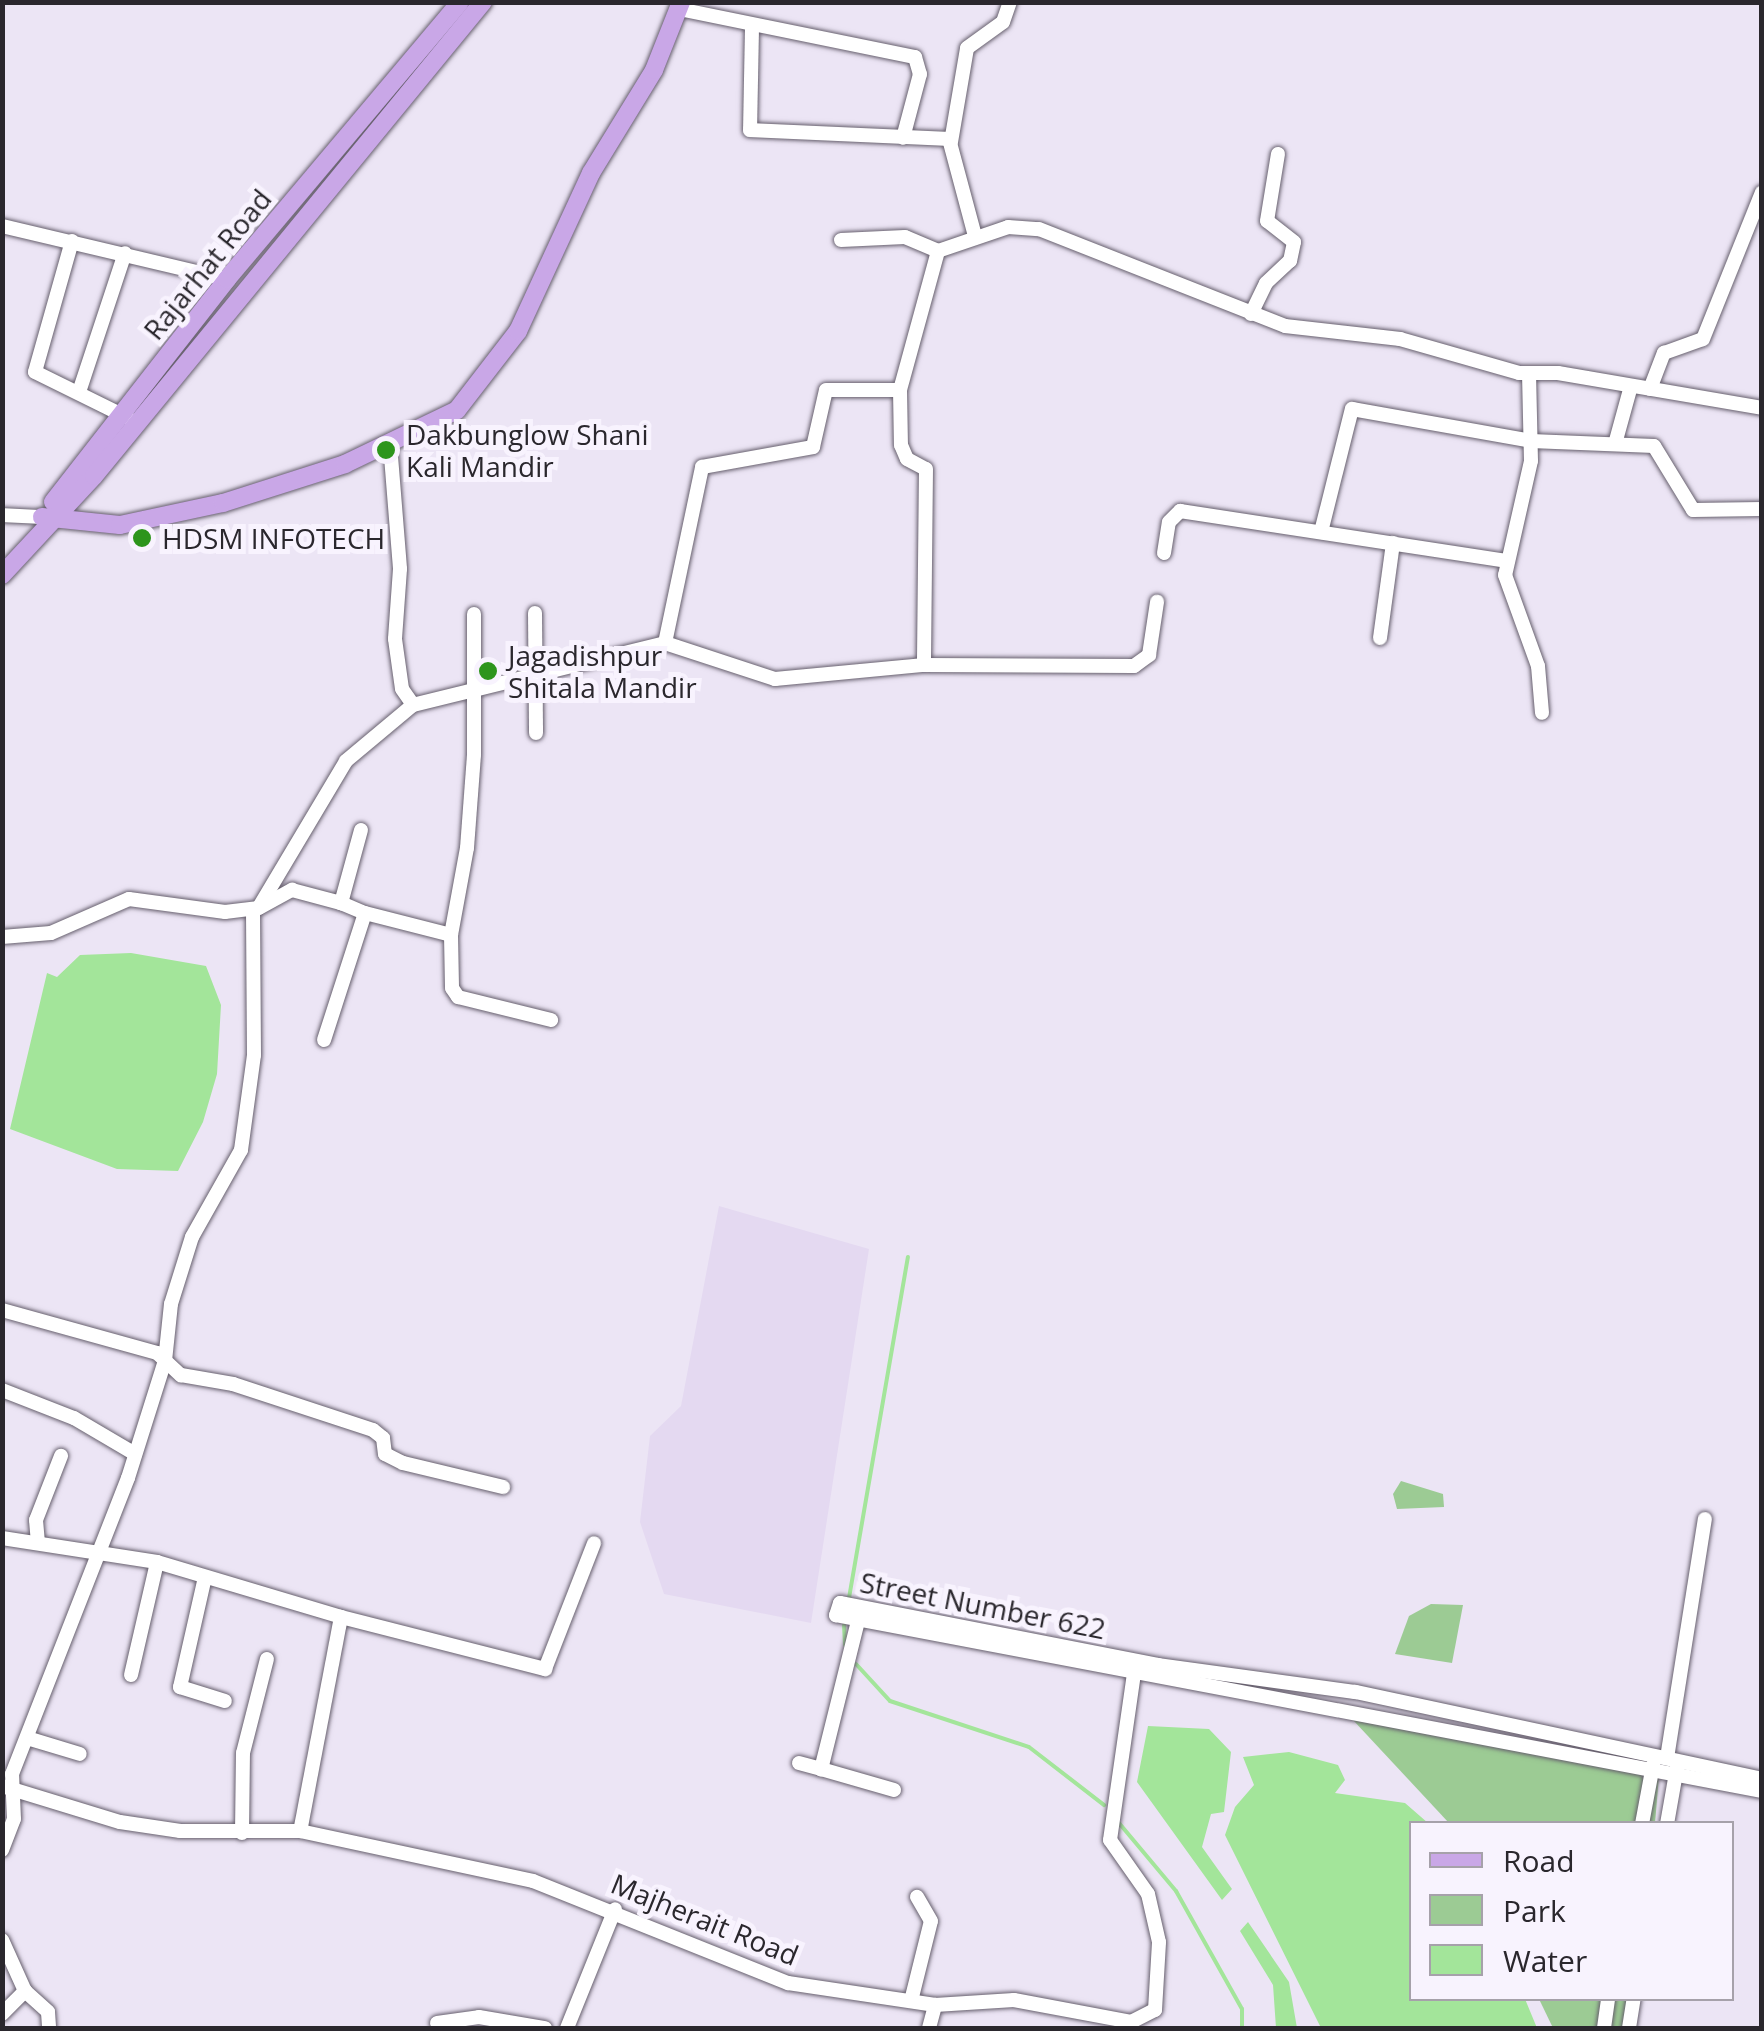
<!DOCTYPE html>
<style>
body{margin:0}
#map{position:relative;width:1764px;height:2031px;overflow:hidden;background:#ece5f5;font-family:"Open Sans",sans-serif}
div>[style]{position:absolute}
.built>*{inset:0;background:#e4d9f1}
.green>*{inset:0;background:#9ccb94}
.water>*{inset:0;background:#a3e59a}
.stream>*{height:4px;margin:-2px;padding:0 2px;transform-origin:2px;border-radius:2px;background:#a3e59a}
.roads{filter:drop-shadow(0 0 2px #665f6d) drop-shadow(0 0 2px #665f6d)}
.minor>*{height:14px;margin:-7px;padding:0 7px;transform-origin:7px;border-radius:7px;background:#fff}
.major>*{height:18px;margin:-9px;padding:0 9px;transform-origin:9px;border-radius:9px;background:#c9a7e7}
.dots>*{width:28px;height:28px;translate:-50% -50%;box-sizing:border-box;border:5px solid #f8f3fe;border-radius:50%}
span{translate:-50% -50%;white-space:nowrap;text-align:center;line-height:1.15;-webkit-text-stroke:10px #f8f3fe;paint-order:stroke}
.street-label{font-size:28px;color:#2a272d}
.poi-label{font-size:28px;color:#2a272d}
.left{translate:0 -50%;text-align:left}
.frame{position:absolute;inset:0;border:5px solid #2a272d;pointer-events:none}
.legend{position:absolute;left:1409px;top:1821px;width:325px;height:180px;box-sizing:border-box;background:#f8f3fe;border:2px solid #a6a1aa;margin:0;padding:12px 18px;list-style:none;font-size:30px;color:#2a272d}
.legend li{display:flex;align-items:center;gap:20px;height:50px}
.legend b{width:50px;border:2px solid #a6a1aa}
</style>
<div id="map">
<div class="built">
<i style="clip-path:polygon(719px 1206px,869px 1249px,811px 1623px,664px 1594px,640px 1522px,650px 1436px,681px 1406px)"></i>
</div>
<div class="green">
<i style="clip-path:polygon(1401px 1481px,1443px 1494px,1444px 1507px,1397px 1509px,1393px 1494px)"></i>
<i style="clip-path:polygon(1431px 1604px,1463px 1605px,1452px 1663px,1395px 1654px,1409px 1616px)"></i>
<i style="clip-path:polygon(1353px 1720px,1659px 1776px,1655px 1823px,1449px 1823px)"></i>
<i style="clip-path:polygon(1539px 1999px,1627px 1999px,1623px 2028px,1553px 2028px)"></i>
</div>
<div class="water">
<i style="clip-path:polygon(131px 953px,206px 966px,221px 1005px,217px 1074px,203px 1122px,178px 1171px,117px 1169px,10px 1129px,47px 973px,57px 977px,80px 955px)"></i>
<i style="clip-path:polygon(1148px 1726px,1209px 1729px,1231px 1752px,1224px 1812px,1211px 1814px,1202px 1847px,1232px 1889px,1222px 1900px,1137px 1782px)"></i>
<i style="clip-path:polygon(1289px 1752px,1338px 1765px,1345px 1780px,1335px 1793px,1405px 1803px,1428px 1823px,1412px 1824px,1412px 1998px,1525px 1999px,1537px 2028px,1321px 2028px,1225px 1835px,1235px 1807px,1254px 1785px,1243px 1757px)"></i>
<i style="clip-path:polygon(1248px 1922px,1289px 1982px,1297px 2028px,1276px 2028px,1273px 1985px,1240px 1931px)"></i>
</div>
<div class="stream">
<i style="left:849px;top:1598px;width:346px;rotate:-80.2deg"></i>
<i style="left:844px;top:1625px;width:20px;rotate:87deg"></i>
<i style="left:856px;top:1664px;width:50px;rotate:47.4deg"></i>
<i style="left:890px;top:1701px;width:146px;rotate:18.3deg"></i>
<i style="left:1029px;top:1747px;width:95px;rotate:37.7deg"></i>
<i style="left:1119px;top:1823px;width:89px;rotate:50deg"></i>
<i style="left:1176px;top:1891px;width:135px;rotate:60.8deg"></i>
<i style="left:1242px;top:2009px;width:19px;rotate:90deg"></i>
</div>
<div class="roads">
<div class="minor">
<i style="left:679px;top:9px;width:241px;rotate:11.5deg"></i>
<i style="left:915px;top:57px;width:18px;rotate:74deg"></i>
<i style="left:920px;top:74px;width:66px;rotate:104.9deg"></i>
<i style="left:752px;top:28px;width:102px;rotate:91.1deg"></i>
<i style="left:750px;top:130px;width:199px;rotate:2.6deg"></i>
<i style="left:949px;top:139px;width:100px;rotate:75deg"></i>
<i style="left:951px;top:142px;width:95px;rotate:-80.3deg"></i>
<i style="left:967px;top:48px;width:44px;rotate:-35.8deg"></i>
<i style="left:1003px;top:22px;width:21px;rotate:-71deg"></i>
<i style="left:2px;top:226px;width:231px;rotate:13.3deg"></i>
<i style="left:841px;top:240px;width:64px;rotate:-2.7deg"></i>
<i style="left:905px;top:237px;width:36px;rotate:23deg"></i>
<i style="left:72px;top:241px;width:136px;rotate:105.8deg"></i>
<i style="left:35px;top:372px;width:104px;rotate:26.3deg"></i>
<i style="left:1251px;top:314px;width:34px;rotate:-64deg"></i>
<i style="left:1266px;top:283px;width:33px;rotate:-43deg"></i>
<i style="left:1290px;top:261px;width:19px;rotate:-78deg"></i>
<i style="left:1294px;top:242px;width:34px;rotate:-142deg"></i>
<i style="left:1267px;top:221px;width:68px;rotate:-80.7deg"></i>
<i style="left:1529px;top:373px;width:88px;rotate:88.7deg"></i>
<i style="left:1531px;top:461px;width:117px;rotate:102.8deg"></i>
<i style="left:1505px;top:575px;width:97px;rotate:70.1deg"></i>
<i style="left:1538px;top:666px;width:47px;rotate:85.1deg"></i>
<i style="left:80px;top:389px;width:143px;rotate:-71.7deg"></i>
<i style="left:1650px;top:389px;width:39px;rotate:-69deg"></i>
<i style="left:1664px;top:353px;width:41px;rotate:-19.7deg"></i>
<i style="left:1703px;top:339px;width:158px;rotate:-68.1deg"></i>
<i style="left:900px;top:390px;width:55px;rotate:89deg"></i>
<i style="left:901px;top:445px;width:15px;rotate:67deg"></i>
<i style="left:907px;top:459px;width:21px;rotate:28deg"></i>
<i style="left:926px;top:469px;width:196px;rotate:90.6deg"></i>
<i style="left:390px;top:444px;width:125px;rotate:85.4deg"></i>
<i style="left:400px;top:569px;width:70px;rotate:94.1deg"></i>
<i style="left:395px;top:639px;width:50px;rotate:82deg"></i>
<i style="left:402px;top:689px;width:19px;rotate:55deg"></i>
<i style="left:413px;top:705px;width:260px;rotate:-13.8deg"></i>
<i style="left:665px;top:643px;width:180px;rotate:-78.1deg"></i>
<i style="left:702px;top:467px;width:113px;rotate:-10.2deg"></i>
<i style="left:813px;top:447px;width:58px;rotate:-77.2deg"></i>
<i style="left:826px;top:390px;width:74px"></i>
<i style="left:900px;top:390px;width:144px;rotate:-74.7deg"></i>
<i style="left:938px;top:251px;width:74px;rotate:-18.9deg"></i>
<i style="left:1008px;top:227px;width:31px;rotate:4deg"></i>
<i style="left:1039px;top:229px;width:264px;rotate:21.5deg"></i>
<i style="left:1285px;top:326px;width:116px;rotate:6.4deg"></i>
<i style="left:1400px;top:339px;width:124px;rotate:15.9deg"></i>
<i style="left:1519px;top:373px;width:39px"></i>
<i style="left:1558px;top:373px;width:207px;rotate:9.7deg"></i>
<i style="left:1615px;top:444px;width:60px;rotate:-74.6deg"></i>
<i style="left:2px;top:515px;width:40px;rotate:2.9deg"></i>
<i style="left:1321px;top:532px;width:127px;rotate:-75.9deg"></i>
<i style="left:1352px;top:409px;width:182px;rotate:10.1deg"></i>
<i style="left:1531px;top:441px;width:123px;rotate:2.3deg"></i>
<i style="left:1654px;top:446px;width:75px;rotate:58.6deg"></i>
<i style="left:1693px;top:510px;width:69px;rotate:-0.8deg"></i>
<i style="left:1164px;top:553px;width:31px;rotate:-81deg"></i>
<i style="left:1169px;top:522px;width:16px;rotate:-45deg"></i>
<i style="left:1180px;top:511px;width:330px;rotate:8.7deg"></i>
<i style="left:535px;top:613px;width:120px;rotate:89.5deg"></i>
<i style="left:1380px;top:638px;width:96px;rotate:-82.2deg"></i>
<i style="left:665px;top:643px;width:116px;rotate:18.1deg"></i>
<i style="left:775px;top:679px;width:150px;rotate:-5.4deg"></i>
<i style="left:924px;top:665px;width:210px;rotate:0.3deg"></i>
<i style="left:1134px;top:666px;width:19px;rotate:-36deg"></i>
<i style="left:1149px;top:655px;width:54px;rotate:-81.4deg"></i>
<i style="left:361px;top:830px;width:76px;rotate:105.3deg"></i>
<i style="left:341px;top:903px;width:26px;rotate:23deg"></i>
<i style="left:259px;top:907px;width:170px;rotate:-59.2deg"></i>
<i style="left:346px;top:761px;width:87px;rotate:-39.9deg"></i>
<i style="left:451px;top:935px;width:88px;rotate:-79.6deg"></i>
<i style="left:467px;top:848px;width:94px;rotate:-85.7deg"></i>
<i style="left:474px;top:754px;width:140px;rotate:-90deg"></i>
<i style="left:2px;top:937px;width:49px;rotate:-4.7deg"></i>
<i style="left:51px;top:933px;width:85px;rotate:-23.6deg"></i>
<i style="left:129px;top:899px;width:97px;rotate:7.7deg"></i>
<i style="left:225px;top:912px;width:34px;rotate:-7deg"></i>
<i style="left:259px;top:908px;width:38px;rotate:-29deg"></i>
<i style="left:292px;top:890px;width:51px;rotate:14.9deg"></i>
<i style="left:324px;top:1040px;width:133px;rotate:-72.1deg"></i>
<i style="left:365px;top:913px;width:89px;rotate:14.3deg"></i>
<i style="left:451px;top:935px;width:53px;rotate:88.9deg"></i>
<i style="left:452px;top:988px;width:11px;rotate:56deg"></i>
<i style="left:458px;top:997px;width:96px;rotate:13.9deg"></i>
<i style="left:2px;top:1310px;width:161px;rotate:15.5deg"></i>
<i style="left:157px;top:1353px;width:33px;rotate:43deg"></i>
<i style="left:181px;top:1375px;width:53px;rotate:9.8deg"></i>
<i style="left:233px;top:1384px;width:147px;rotate:18.2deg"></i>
<i style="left:373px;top:1430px;width:13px;rotate:39deg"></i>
<i style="left:383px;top:1438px;width:16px;rotate:83deg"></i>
<i style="left:385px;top:1454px;width:20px;rotate:27deg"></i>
<i style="left:403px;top:1463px;width:103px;rotate:13.5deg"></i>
<i style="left:2px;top:1390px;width:77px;rotate:21.3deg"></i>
<i style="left:74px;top:1418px;width:71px;rotate:30.5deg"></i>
<i style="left:2px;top:1538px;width:157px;rotate:8.8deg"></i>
<i style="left:157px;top:1562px;width:192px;rotate:16.6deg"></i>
<i style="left:341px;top:1617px;width:218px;rotate:100.8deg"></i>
<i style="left:38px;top:1543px;width:23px;rotate:-95deg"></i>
<i style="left:36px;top:1520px;width:69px;rotate:-68.7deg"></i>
<i style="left:205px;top:1577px;width:113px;rotate:102.8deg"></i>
<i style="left:180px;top:1687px;width:47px;rotate:17.3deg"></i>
<i style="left:341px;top:1617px;width:211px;rotate:14.3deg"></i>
<i style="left:545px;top:1669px;width:135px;rotate:-68.7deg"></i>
<i style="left:858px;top:1621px;width:153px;rotate:104deg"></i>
<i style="left:821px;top:1769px;width:76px;rotate:16deg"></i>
<i style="left:131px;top:1675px;width:116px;rotate:-77deg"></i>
<i style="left:27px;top:1738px;width:55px;rotate:16.8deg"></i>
<i style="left:1667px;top:1758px;width:242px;rotate:-81deg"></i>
<i style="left:799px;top:1763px;width:23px;rotate:15deg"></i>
<i style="left:1762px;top:1779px;width:416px;rotate:-167.9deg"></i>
<i style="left:1355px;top:1692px;width:198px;rotate:-172.2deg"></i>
<i style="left:1159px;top:1665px;width:325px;rotate:-169deg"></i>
<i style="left:840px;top:1603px;width:13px;rotate:108deg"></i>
<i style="left:836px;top:1615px;width:943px;rotate:10.76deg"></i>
<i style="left:2px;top:1786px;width:123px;rotate:17deg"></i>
<i style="left:120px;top:1822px;width:61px;rotate:8.5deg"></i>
<i style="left:180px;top:1831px;width:120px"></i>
<i style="left:300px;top:1831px;width:238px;rotate:12.1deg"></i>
<i style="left:533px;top:1881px;width:275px;rotate:21.8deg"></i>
<i style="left:788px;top:1983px;width:149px;rotate:8.5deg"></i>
<i style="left:935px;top:2005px;width:79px;rotate:-3.6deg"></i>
<i style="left:1014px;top:2000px;width:119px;rotate:10.6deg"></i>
<i style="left:1131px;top:2022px;width:27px;rotate:-27deg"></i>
<i style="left:1155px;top:2010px;width:68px;rotate:-86.6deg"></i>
<i style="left:1159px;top:1942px;width:49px;rotate:-102.9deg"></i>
<i style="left:1148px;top:1894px;width:66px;rotate:-125.1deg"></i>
<i style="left:1110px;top:1840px;width:176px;rotate:-81.8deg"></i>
<i style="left:1642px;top:1824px;width:60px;rotate:-79.4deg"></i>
<i style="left:1667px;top:1824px;width:58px;rotate:-80deg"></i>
<i style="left:242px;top:1833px;width:80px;rotate:-89.3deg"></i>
<i style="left:243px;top:1753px;width:97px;rotate:-75.7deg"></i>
<i style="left:2px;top:1850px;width:33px;rotate:-69deg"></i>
<i style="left:14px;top:1819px;width:45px;rotate:-92.5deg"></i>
<i style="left:12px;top:1774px;width:318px;rotate:-68.6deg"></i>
<i style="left:128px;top:1478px;width:123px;rotate:-72.5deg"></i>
<i style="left:165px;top:1361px;width:57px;rotate:-84deg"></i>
<i style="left:171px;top:1304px;width:70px;rotate:-72.6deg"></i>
<i style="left:192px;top:1237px;width:100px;rotate:-60.6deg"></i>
<i style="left:241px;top:1150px;width:96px;rotate:-82.2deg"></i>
<i style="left:254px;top:1055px;width:146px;rotate:-90.4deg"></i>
<i style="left:2px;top:1940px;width:56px;rotate:65.7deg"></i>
<i style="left:25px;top:1991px;width:31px;rotate:42deg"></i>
<i style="left:48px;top:2012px;width:16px;rotate:86deg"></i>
<i style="left:911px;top:2001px;width:82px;rotate:-76deg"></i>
<i style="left:931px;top:1921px;width:28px;rotate:-120deg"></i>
<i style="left:2px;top:2014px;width:33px;rotate:-45deg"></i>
<i style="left:437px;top:2023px;width:42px;rotate:-8.1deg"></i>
<i style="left:479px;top:2017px;width:67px;rotate:9.5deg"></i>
<i style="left:567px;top:2028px;width:128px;rotate:-68deg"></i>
<i style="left:929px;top:2028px;width:24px;rotate:-75deg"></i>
<i style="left:1604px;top:2028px;width:30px;rotate:-82deg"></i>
<i style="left:1629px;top:2028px;width:30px;rotate:-81deg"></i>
</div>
<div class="major">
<i style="left:53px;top:502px;width:283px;rotate:-52deg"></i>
<i style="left:227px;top:279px;width:362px;rotate:-49.9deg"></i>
<i style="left:42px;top:517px;width:78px;rotate:5.9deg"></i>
<i style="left:120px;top:525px;width:105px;rotate:-12.1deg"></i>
<i style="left:223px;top:503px;width:128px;rotate:-17.7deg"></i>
<i style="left:345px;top:464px;width:124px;rotate:-25.7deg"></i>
<i style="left:457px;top:410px;width:100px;rotate:-52.3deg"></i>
<i style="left:518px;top:331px;width:174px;rotate:-65.2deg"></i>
<i style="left:591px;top:173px;width:121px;rotate:-58.5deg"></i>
<i style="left:654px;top:70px;width:73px;rotate:-68.3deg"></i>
<i style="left:2px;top:575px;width:135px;rotate:-47.1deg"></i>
<i style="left:94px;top:476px;width:613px;rotate:-50.63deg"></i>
</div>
</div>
<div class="dots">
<i style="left:386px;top:450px;background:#2d951c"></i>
<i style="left:142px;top:538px;background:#2d951c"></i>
<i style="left:488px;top:671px;background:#2d951c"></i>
</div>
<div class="street-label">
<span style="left:207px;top:264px;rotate:-51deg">Rajarhat Road</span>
<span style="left:983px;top:1605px;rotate:11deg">Street Number 622</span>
<span style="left:705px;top:1919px;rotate:22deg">Majherait Road</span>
</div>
<div class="poi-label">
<span class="left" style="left:406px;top:450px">Dakbunglow Shani<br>Kali Mandir</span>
<span class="left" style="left:162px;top:538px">HDSM INFOTECH</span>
<span class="left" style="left:508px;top:671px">Jagadishpur<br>Shitala Mandir</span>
</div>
<div class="frame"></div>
<ul class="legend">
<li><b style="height:12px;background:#c9a7e7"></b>Road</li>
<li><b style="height:28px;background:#9ccb94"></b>Park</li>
<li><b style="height:28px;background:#a3e59a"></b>Water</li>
</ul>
</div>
